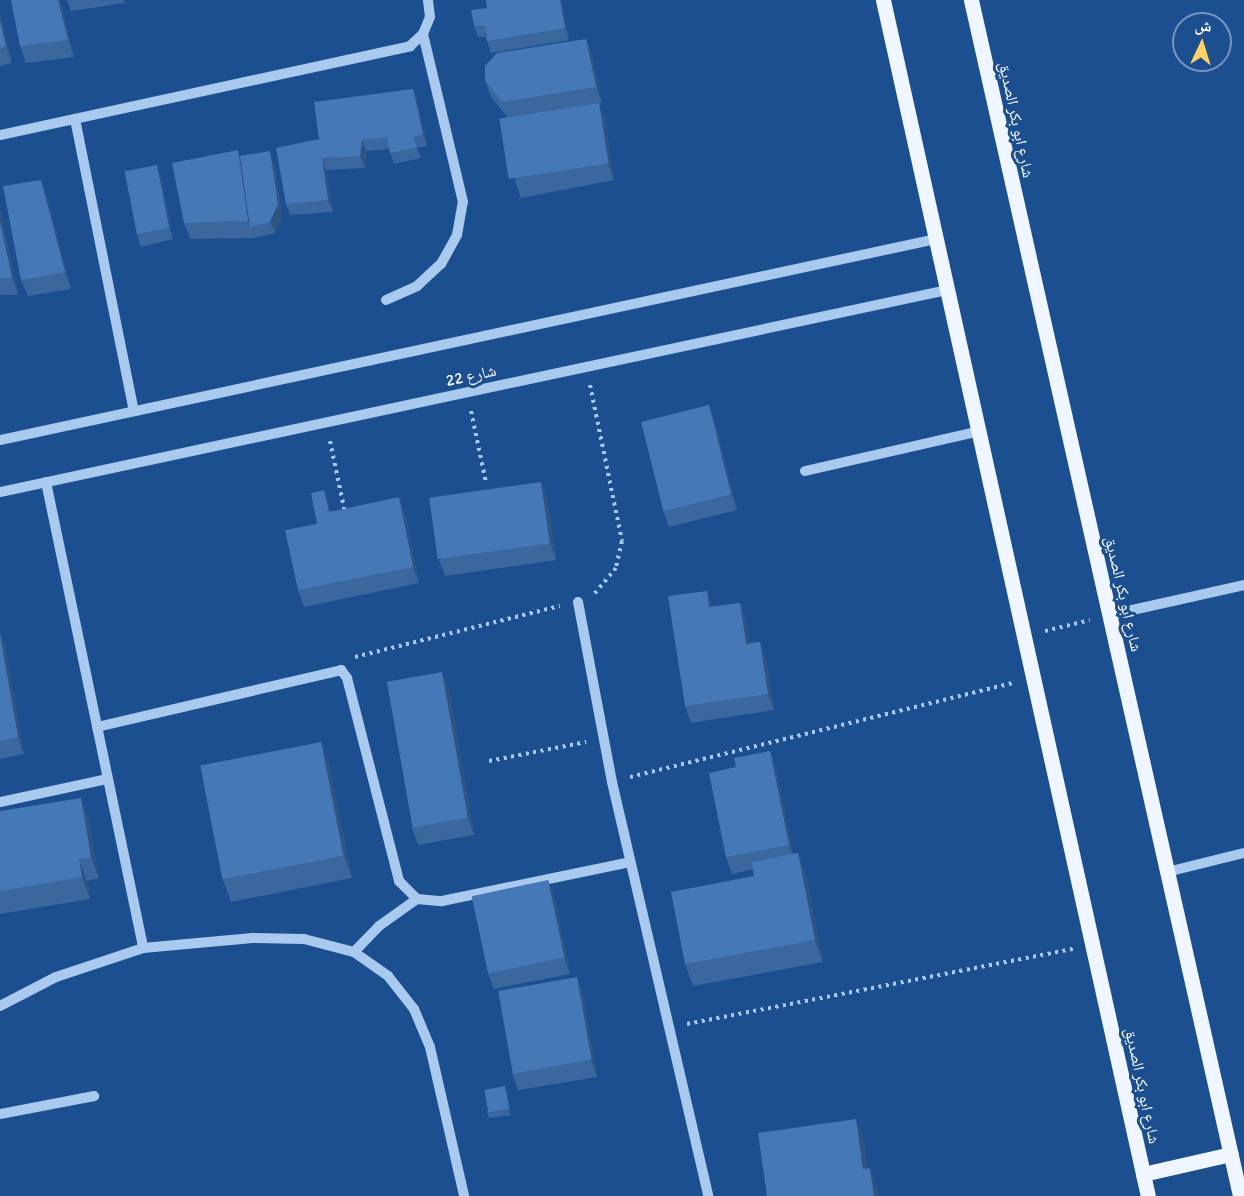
<!DOCTYPE html>
<meta charset="utf-8">
<style>
body{margin:0}
#map{position:relative;width:1244px;height:1196px;overflow:hidden;background:#1b4f8f;font-family:Signika,"Noto Naskh Arabic",sans-serif}
div>[style]{position:absolute}
.path>*{height:4px;margin-top:-2px;transform-origin:0;background:repeating-linear-gradient(90deg,#a9c9ee 0 3px,transparent 0 7.5px)}
.minor>*{height:10px;margin:-5px;padding:0 5px;transform-origin:5px;border-radius:5px;background:#a9c9ee}
.major>*{height:15px;margin:-7.5px;padding:0 7.5px;transform-origin:7.5px;border-radius:7.5px;background:#f0f6ff}
.wall>*{inset:0;background:#3a679d}
.shaded-wall>*{inset:0;background:#305480}
.building>*{inset:0;background:#4478b7;transform-origin:0 0}
span{translate:-50% -50%;white-space:nowrap;text-align:center;line-height:1.15;-webkit-text-stroke:6px #1b4f8f;paint-order:stroke}
.street-label{font-size:16px;color:#fff}
.north{position:absolute;left:1172px;top:12px;width:60px;height:60px;box-sizing:border-box;background:#1b4f8f;border:2px solid #7695bc;border-radius:50%;rotate:4deg;font-size:16px;font-weight:700;line-height:24px;text-align:center;color:#fff}
.north::after{content:'';display:block;margin:auto;width:21px;height:27px;background:#ffd166;clip-path:polygon(50% 0,100% 100%,50% 72%,0 100%)}
</style>
<div id="map">
<div class="path">
<i style="left:590px;top:385px;width:159px;rotate:78.4deg"></i>
<i style="left:622px;top:541px;width:28px;rotate:103deg"></i>
<i style="left:616px;top:568px;width:33px;rotate:130deg"></i>
<i style="left:471px;top:411px;width:74px;rotate:78.2deg"></i>
<i style="left:330px;top:441px;width:74px;rotate:78.2deg"></i>
<i style="left:1045px;top:631px;width:46px;rotate:-13.7deg"></i>
<i style="left:355px;top:657px;width:211px;rotate:-14deg"></i>
<i style="left:489px;top:761px;width:99px;rotate:-11.1deg"></i>
<i style="left:630px;top:777px;width:394px;rotate:-13.8deg"></i>
<i style="left:687px;top:1024px;width:394px;rotate:-11deg"></i>
</div>
<div class="minor">
<i style="left:75px;top:119px;width:298px;rotate:78.6deg"></i>
<i style="left:0;top:135px;width:420px;rotate:-12.2deg"></i>
<i style="left:410px;top:46px;width:18px;rotate:-43deg"></i>
<i style="left:423px;top:34px;width:18px;rotate:-68deg"></i>
<i style="left:430px;top:17px;width:17px;rotate:-97deg"></i>
<i style="left:386px;top:300px;width:34px;rotate:-24deg"></i>
<i style="left:417px;top:286px;width:33px;rotate:-43deg"></i>
<i style="left:441px;top:264px;width:33px;rotate:-61deg"></i>
<i style="left:457px;top:235px;width:34px;rotate:-80deg"></i>
<i style="left:463px;top:202px;width:173px;rotate:-103.4deg"></i>
<i style="left:0;top:440px;width:957px;rotate:-12.12deg"></i>
<i style="left:805px;top:471px;width:179px;rotate:-12.9deg"></i>
<i style="left:46px;top:482px;width:476px;rotate:78.2deg"></i>
<i style="left:0;top:492px;width:968px;rotate:-12.04deg"></i>
<i style="left:578px;top:602px;width:183px;rotate:79.3deg"></i>
<i style="left:612px;top:782px;width:425px;rotate:76.9deg"></i>
<i style="left:1110px;top:615px;width:137px;rotate:-12.6deg"></i>
<i style="left:97px;top:727px;width:251px;rotate:-13.1deg"></i>
<i style="left:341px;top:670px;width:10px;rotate:53deg"></i>
<i style="left:347px;top:678px;width:210px;rotate:75.6deg"></i>
<i style="left:399px;top:881px;width:25px;rotate:45deg"></i>
<i style="left:0;top:802px;width:109px;rotate:-12.1deg"></i>
<i style="left:1167px;top:872px;width:79px;rotate:-13.9deg"></i>
<i style="left:354px;top:952px;width:36px;rotate:-46deg"></i>
<i style="left:379px;top:926px;width:47px;rotate:-35.4deg"></i>
<i style="left:417px;top:899px;width:25px;rotate:5deg"></i>
<i style="left:442px;top:901px;width:192px;rotate:-11.7deg"></i>
<i style="left:0;top:1006px;width:63px;rotate:-27.4deg"></i>
<i style="left:56px;top:977px;width:92px;rotate:-18.4deg"></i>
<i style="left:143px;top:948px;width:110px;rotate:-5.2deg"></i>
<i style="left:253px;top:938px;width:51px;rotate:1.1deg"></i>
<i style="left:304px;top:939px;width:52px;rotate:14.6deg"></i>
<i style="left:354px;top:952px;width:42px;rotate:35.2deg"></i>
<i style="left:388px;top:976px;width:42px;rotate:51.8deg"></i>
<i style="left:414px;top:1009px;width:41px;rotate:67.2deg"></i>
<i style="left:430px;top:1047px;width:153px;rotate:77.1deg"></i>
<i style="left:0;top:1114px;width:96px;rotate:-10.8deg"></i>
</div>
<div class="major">
<i style="left:883px;top:0;width:1225px;rotate:77.51deg"></i>
<i style="left:971px;top:0;width:1226px;rotate:77.32deg"></i>
<i style="left:1143px;top:1174px;width:90px;rotate:-12.8deg"></i>
</div>
<div class="wall">
<i style="clip-path:polygon(60px 0,74px 57px,26px 63px,20px 46px)"></i>
<i style="clip-path:polygon(67px 0,124px 0,125px 3px,71px 11px)"></i>
<i style="clip-path:polygon(486px 0,561px 0,569px 40px,491px 53px,487px 41px,486px 37px,478px 37px,474px 25px,487px 8px)"></i>
<i style="clip-path:polygon(0 13px,12px 63px,0 66px)"></i>
<i style="clip-path:polygon(586px 39px,592px 56px,602px 103px,599px 104px,605px 120px,614px 180px,521px 198px,515px 181px,508px 118px,491px 97px,485px 80px)"></i>
<i style="clip-path:polygon(413px 89px,417px 100px,427px 146px,417px 148px,421px 158px,394px 164px,389px 149px,366px 151px,365px 168px,326px 170px,333px 212px,290px 215px,286px 204px,319px 139px)"></i>
<i style="clip-path:polygon(240px 156px,274px 163px,282px 216px,275px 233px,254px 238px,190px 239px,184px 223px)"></i>
<i style="clip-path:polygon(161px 177px,173px 239px,141px 247px,137px 235px)"></i>
<i style="clip-path:polygon(47px 196px,71px 289px,28px 296px,21px 280px)"></i>
<i style="clip-path:polygon(0 210px,18px 295px,0 295px)"></i>
<i style="clip-path:polygon(709px 405px,715px 422px,737px 510px,669px 527px,663px 510px)"></i>
<i style="clip-path:polygon(324px 490px,331px 511px,405px 514px,419px 583px,304px 607px,298px 590px,317px 524px)"></i>
<i style="clip-path:polygon(547px 498px,556px 560px,445px 576px,439px 560px)"></i>
<i style="clip-path:polygon(707px 591px,713px 607px,740px 603px,746px 620px,749px 643px,760px 642px,766px 659px,774px 710px,691px 723px,685px 706px)"></i>
<i style="clip-path:polygon(0 632px,5px 645px,24px 754px,0 759px)"></i>
<i style="clip-path:polygon(449px 689px,474px 835px,418px 845px,412px 828px)"></i>
<i style="clip-path:polygon(321px 742px,329px 764px,352px 878px,231px 902px,223px 880px)"></i>
<i style="clip-path:polygon(770px 751px,776px 768px,793px 854px,798px 853px,806px 875px,823px 962px,693px 986px,685px 964px,754px 876px,753px 869px,732px 874px,726px 857px,736px 767px)"></i>
<i style="clip-path:polygon(0 811px,89px 819px,99px 878px,87px 881px,90px 899px,0 914px)"></i>
<i style="clip-path:polygon(548px 880px,554px 896px,570px 974px,494px 989px,488px 973px)"></i>
<i style="clip-path:polygon(583px 994px,597px 1077px,518px 1090px,512px 1073px)"></i>
<i style="clip-path:polygon(507px 1092px,511px 1115px,489px 1118px,487px 1112px)"></i>
</div>
<div class="shaded-wall">
<i style="clip-path:polygon(58px 0,60px 0,74px 57px,68px 40px)"></i>
<i style="clip-path:polygon(560px 0,561px 0,569px 40px,565px 28px)"></i>
<i style="clip-path:polygon(0 13px,12px 63px,6px 46px,0 21px)"></i>
<i style="clip-path:polygon(586px 39px,592px 56px,602px 103px,596px 87px)"></i>
<i style="clip-path:polygon(413px 89px,417px 100px,427px 146px,423px 134px)"></i>
<i style="clip-path:polygon(599px 103px,605px 120px,614px 180px,608px 163px)"></i>
<i style="clip-path:polygon(362px 140px,366px 151px,365px 168px,360px 156px)"></i>
<i style="clip-path:polygon(238px 150px,244px 167px,250px 227px,248px 221px)"></i>
<i style="clip-path:polygon(270px 151px,274px 163px,282px 216px,275px 233px,270px 222px)"></i>
<i style="clip-path:polygon(322px 158px,326px 170px,333px 212px,328px 200px)"></i>
<i style="clip-path:polygon(157px 165px,161px 177px,173px 239px,169px 228px)"></i>
<i style="clip-path:polygon(41px 180px,47px 196px,71px 289px,65px 272px)"></i>
<i style="clip-path:polygon(0 210px,18px 295px,12px 278px,0 222px)"></i>
<i style="clip-path:polygon(709px 405px,715px 422px,737px 510px,731px 494px)"></i>
<i style="clip-path:polygon(541px 482px,547px 498px,556px 560px,550px 543px)"></i>
<i style="clip-path:polygon(324px 490px,330px 507px,335px 528px,329px 512px)"></i>
<i style="clip-path:polygon(399px 497px,405px 514px,419px 583px,413px 567px)"></i>
<i style="clip-path:polygon(707px 591px,713px 608px,709px 607px)"></i>
<i style="clip-path:polygon(740px 603px,746px 620px,752px 661px,746px 644px)"></i>
<i style="clip-path:polygon(0 632px,5px 645px,24px 754px,18px 737px)"></i>
<i style="clip-path:polygon(760px 642px,766px 659px,774px 710px,768px 694px)"></i>
<i style="clip-path:polygon(442px 672px,449px 689px,474px 835px,468px 818px)"></i>
<i style="clip-path:polygon(321px 742px,329px 764px,352px 878px,344px 856px)"></i>
<i style="clip-path:polygon(770px 751px,776px 768px,795px 861px,789px 845px)"></i>
<i style="clip-path:polygon(81px 798px,89px 819px,99px 878px,91px 857px)"></i>
<i style="clip-path:polygon(798px 853px,806px 875px,823px 962px,815px 940px)"></i>
<i style="clip-path:polygon(79px 859px,87px 881px,90px 899px,82px 877px)"></i>
<i style="clip-path:polygon(548px 880px,554px 896px,570px 974px,564px 957px)"></i>
<i style="clip-path:polygon(577px 977px,583px 994px,597px 1077px,591px 1060px)"></i>
<i style="clip-path:polygon(505px 1086px,507px 1092px,511px 1115px,509px 1109px)"></i>
<i style="clip-path:polygon(856px 1119px,864px 1141px,871px 1191px,863px 1169px)"></i>
<i style="clip-path:polygon(870px 1168px,878px 1190px,879px 1196px,874px 1196px)"></i>
</div>
<div class="building">
<i style="clip-path:polygon(11px 0,58px 0,68px 40px,20px 46px)"></i>
<i style="clip-path:polygon(486px 0,560px 0,565px 28px,487px 41px,486px 26px,474px 25px,471px 10px,487px 8px)"></i>
<i style="clip-path:polygon(0 21px,6px 46px,0 48px)"></i>
<i style="clip-path:polygon(586px 39px,596px 87px,502px 102px,485px 80px,485px 66px,497px 53px)"></i>
<i style="clip-path:polygon(413px 89px,423px 134px,413px 137px,417px 147px,390px 153px,387px 137px,362px 140px,360px 156px,322px 158px,328px 200px,286px 204px,276px 148px,319px 139px,314px 102px)"></i>
<i style="left:599px;top:103px;width:61px;height:101px;rotate:81deg"></i>
<i style="clip-path:polygon(238px 150px,248px 221px,184px 223px,172px 163px)"></i>
<i style="clip-path:polygon(270px 151px,278px 204px,270px 222px,250px 227px,240px 156px)"></i>
<i style="left:157px;top:165px;width:64px;height:33px;rotate:79deg"></i>
<i style="clip-path:polygon(41px 180px,65px 272px,21px 280px,3px 186px)"></i>
<i style="clip-path:polygon(0 222px,12px 278px,0 278px)"></i>
<i style="left:709px;top:405px;width:92px;height:70px;rotate:76deg"></i>
<i style="left:541px;top:482px;width:62px;height:113px;rotate:82deg"></i>
<i style="clip-path:polygon(324px 490px,329px 512px,399px 497px,413px 567px,298px 590px,285px 530px,317px 524px,311px 493px)"></i>
<i style="clip-path:polygon(707px 591px,709px 607px,740px 603px,746px 644px,760px 642px,768px 694px,685px 706px,668px 596px)"></i>
<i style="clip-path:polygon(0 636px,18px 737px,0 741px)"></i>
<i style="left:442px;top:672px;width:148px;height:56px;rotate:80deg"></i>
<i style="left:321px;top:742px;width:116px;height:123px;rotate:79deg"></i>
<i style="clip-path:polygon(770px 751px,789px 845px,726px 857px,709px 773px,736px 767px,734px 758px)"></i>
<i style="clip-path:polygon(81px 798px,91px 857px,79px 859px,82px 877px,0 891px,0 811px)"></i>
<i style="clip-path:polygon(798px 853px,815px 940px,685px 964px,671px 892px,754px 876px,752px 862px)"></i>
<i style="left:548px;top:880px;width:79px;height:78px;rotate:78deg"></i>
<i style="left:577px;top:977px;width:84px;height:80px;rotate:80deg"></i>
<i style="left:505px;top:1086px;width:23px;height:21px;rotate:80deg"></i>
<i style="clip-path:polygon(856px 1119px,863px 1169px,870px 1168px,874px 1196px,767px 1196px,758px 1133px)"></i>
</div>
<div class="street-label">
<span style="left:1016px;top:120px;rotate:78deg">شارع ابو بكر الصديق</span>
<span style="left:471px;top:376px;rotate:-12deg">شارع 22</span>
<span style="left:1123px;top:594px;rotate:77deg">شارع ابو بكر الصديق</span>
<span style="left:1142px;top:1086px;rotate:78deg">شارع ابو بكر الصديق</span>
</div>
<div class="north">ش</div>
</div>
